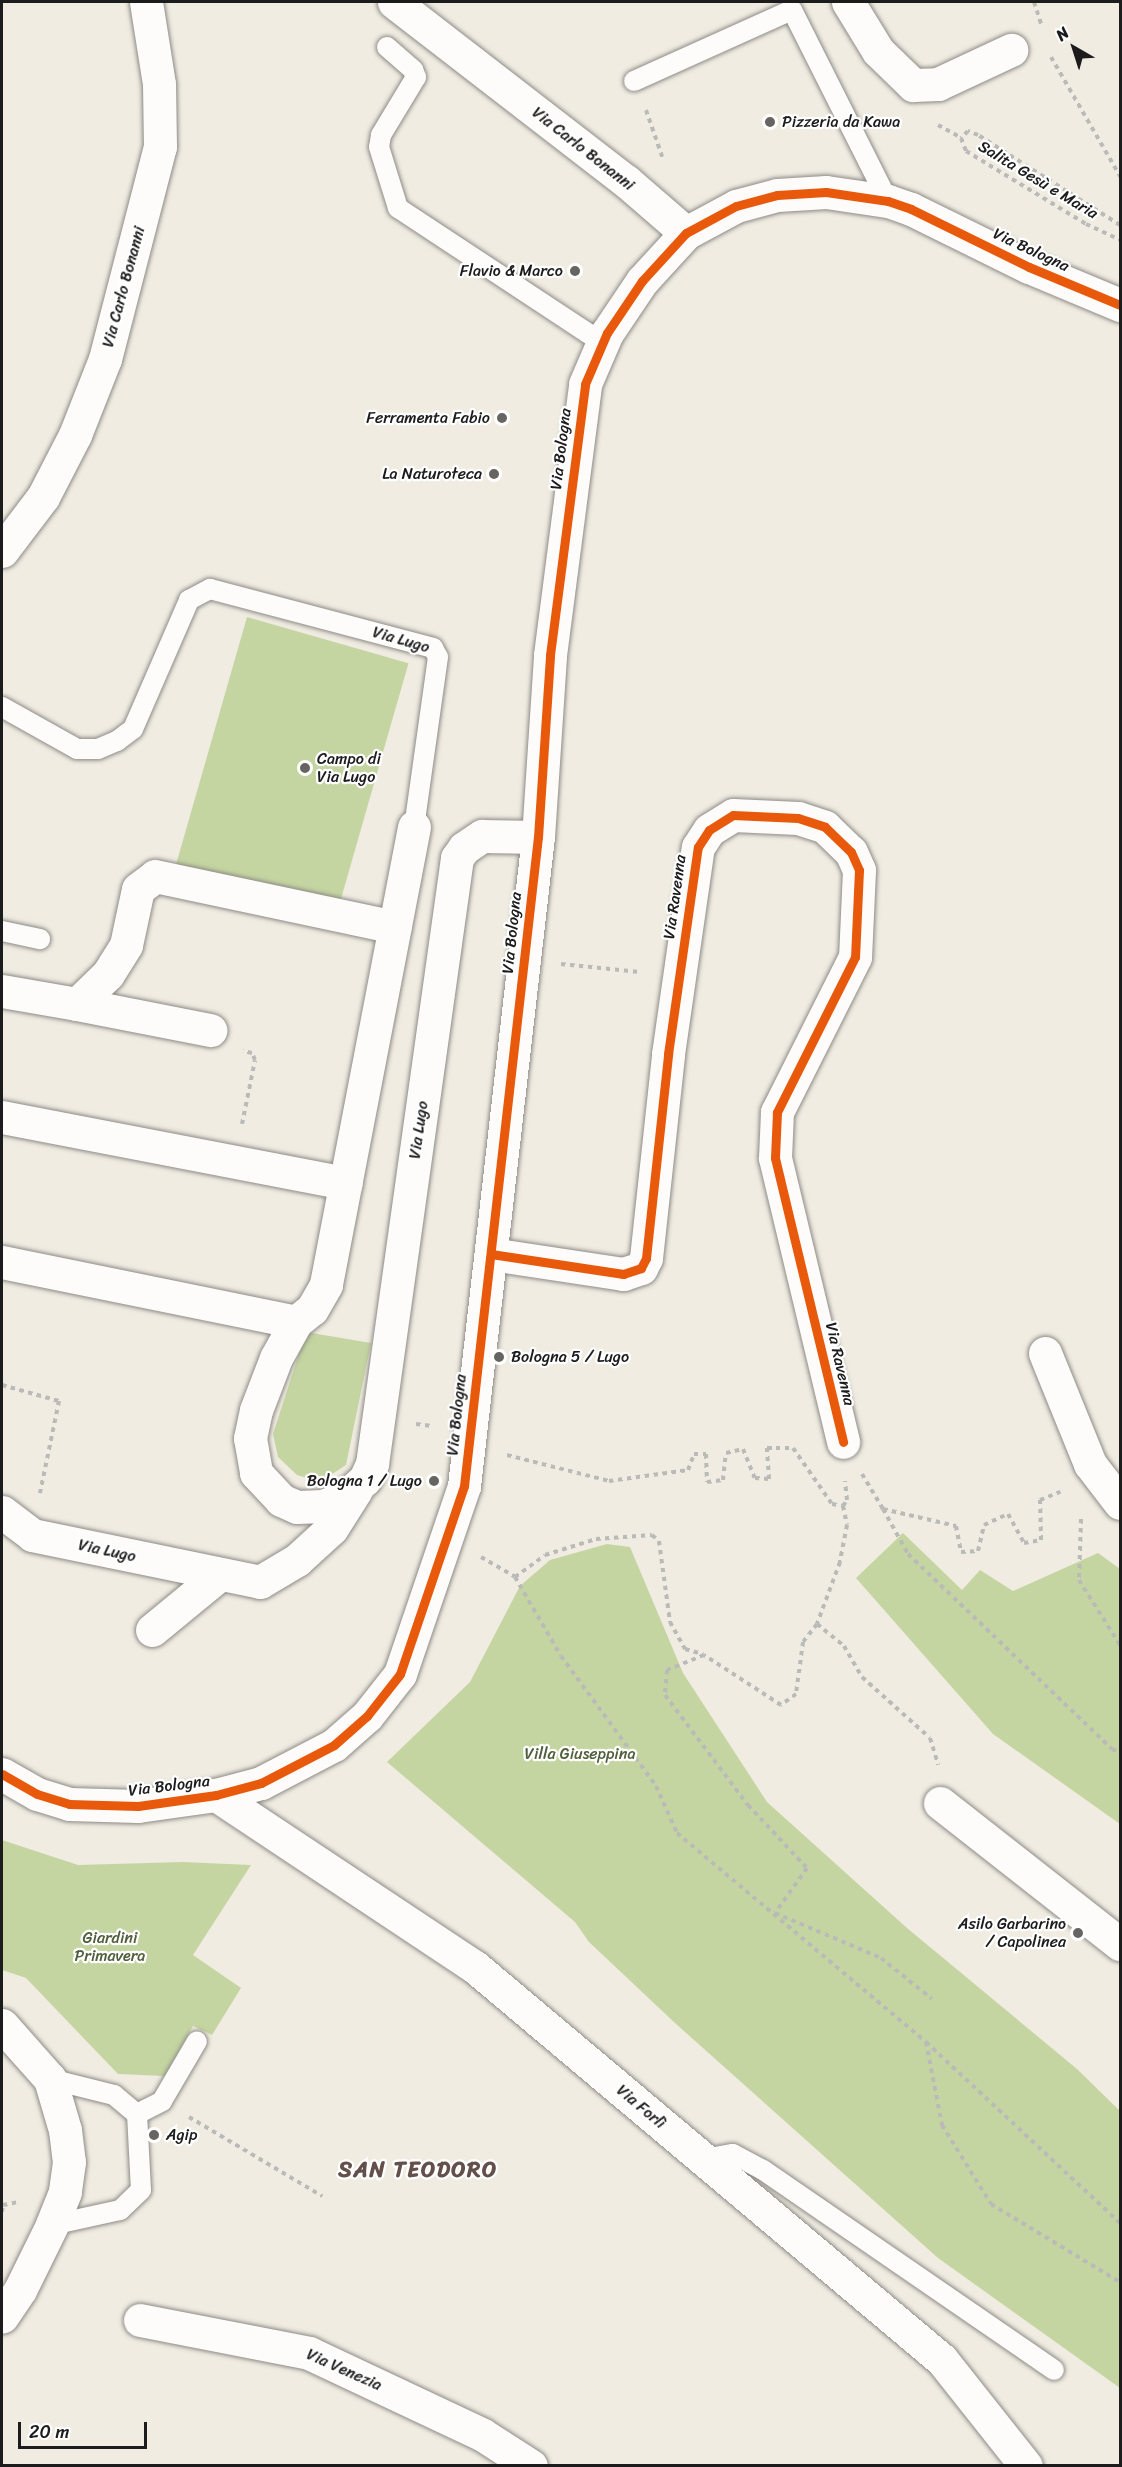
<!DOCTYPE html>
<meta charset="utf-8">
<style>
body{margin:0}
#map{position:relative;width:1122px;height:2467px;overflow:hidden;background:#f0ece2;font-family:Sriracha,sans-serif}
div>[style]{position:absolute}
.green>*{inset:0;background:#c5d5a1;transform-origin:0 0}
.path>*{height:4px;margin-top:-2px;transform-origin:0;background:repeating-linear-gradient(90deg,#babab8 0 4.5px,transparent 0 9px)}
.roads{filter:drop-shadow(0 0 2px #8d8b86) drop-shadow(0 0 2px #8d8b86)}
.lane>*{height:20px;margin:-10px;padding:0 10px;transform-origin:10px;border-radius:10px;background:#fdfcfb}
.street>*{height:33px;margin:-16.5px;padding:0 16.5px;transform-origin:16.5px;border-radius:16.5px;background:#fdfcfb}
.secondary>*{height:33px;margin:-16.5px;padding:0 16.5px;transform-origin:16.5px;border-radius:16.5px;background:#fdfcfb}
.cycleway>*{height:9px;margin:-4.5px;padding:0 4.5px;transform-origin:4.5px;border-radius:4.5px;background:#e8590c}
.dots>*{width:16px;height:16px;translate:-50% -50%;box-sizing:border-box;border:3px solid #fff;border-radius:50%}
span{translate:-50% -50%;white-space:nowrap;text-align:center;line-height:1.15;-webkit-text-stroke:4.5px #fff;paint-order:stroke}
.poi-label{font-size:16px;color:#1c1c1c}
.left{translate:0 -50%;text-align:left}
.right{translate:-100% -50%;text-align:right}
.street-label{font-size:16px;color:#1c1c1c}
.park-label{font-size:16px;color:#515f3c}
.district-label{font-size:22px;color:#63504b;font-weight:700;letter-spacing:1.5px}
.frame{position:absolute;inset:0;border:3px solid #1c1c1c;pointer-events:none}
.north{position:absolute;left:1044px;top:18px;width:60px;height:60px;-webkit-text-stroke:4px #fff;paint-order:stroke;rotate:321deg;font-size:16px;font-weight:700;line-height:24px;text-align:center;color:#1c1c1c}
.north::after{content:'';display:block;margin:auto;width:21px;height:27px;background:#1c1c1c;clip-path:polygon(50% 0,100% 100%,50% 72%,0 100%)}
.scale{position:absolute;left:18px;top:2422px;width:129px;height:27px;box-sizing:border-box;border:3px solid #1c1c1c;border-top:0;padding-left:8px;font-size:18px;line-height:21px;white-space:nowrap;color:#1c1c1c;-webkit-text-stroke:4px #fff;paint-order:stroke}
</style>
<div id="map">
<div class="green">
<i style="left:247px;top:617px;width:168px;height:262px;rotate:16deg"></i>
<i style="clip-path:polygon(306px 1332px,371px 1343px,346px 1465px,320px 1482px,297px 1475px,278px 1457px,273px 1434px)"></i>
<i style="clip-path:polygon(903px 1533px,962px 1590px,980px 1570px,1013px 1591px,1098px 1553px,1120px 1569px,1120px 1824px,993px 1734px,856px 1578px)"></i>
<i style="clip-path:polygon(607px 1544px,630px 1547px,683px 1673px,767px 1802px,907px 1928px,1077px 2069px,1120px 2111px,1120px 2388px,938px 2258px,675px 2023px,589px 1942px,575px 1922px,387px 1762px,470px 1682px,520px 1586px,550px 1560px)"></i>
<i style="clip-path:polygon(2px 1840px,78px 1865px,183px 1862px,251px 1865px,193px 1955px,241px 1988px,212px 2035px,193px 2026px,165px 2076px,118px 2074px,26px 1978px,2px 1970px)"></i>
</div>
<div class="path">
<i style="left:1034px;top:2px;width:23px;rotate:72deg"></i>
<i style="left:1051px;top:57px;width:138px;rotate:59.9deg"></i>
<i style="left:646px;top:110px;width:52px;rotate:70.9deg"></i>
<i style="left:938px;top:125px;width:26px;rotate:29deg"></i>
<i style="left:1120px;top:225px;width:168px;rotate:-147.6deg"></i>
<i style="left:978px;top:135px;width:11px;rotate:-158deg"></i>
<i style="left:968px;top:131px;width:10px;rotate:135deg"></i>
<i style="left:961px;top:138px;width:14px;rotate:69deg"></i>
<i style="left:966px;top:151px;width:140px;rotate:31.3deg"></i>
<i style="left:1086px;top:224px;width:38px;rotate:25deg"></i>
<i style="left:561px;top:964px;width:79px;rotate:5.8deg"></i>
<i style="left:242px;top:1124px;width:65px;rotate:-78.5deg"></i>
<i style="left:255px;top:1060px;width:8px;rotate:-113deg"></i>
<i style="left:252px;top:1053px;width:9px;rotate:-167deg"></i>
<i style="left:2px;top:1385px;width:59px;rotate:15.7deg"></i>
<i style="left:59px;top:1401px;width:94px;rotate:101.7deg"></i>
<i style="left:416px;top:1424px;width:16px;rotate:7deg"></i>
<i style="left:507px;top:1455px;width:105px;rotate:14.3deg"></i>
<i style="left:609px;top:1481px;width:80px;rotate:-7.9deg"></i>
<i style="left:688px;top:1470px;width:17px;rotate:-69deg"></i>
<i style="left:694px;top:1454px;width:12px"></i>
<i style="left:706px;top:1454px;width:28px;rotate:88deg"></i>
<i style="left:707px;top:1482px;width:16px;rotate:-7deg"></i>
<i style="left:723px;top:1480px;width:27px;rotate:-84deg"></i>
<i style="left:726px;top:1453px;width:17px;rotate:-13deg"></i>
<i style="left:743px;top:1449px;width:31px;rotate:68deg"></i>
<i style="left:755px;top:1478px;width:14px;rotate:4deg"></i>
<i style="left:769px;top:1479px;width:31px;rotate:-94deg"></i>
<i style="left:767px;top:1448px;width:26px"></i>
<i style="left:793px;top:1448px;width:68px;rotate:55.1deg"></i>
<i style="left:832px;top:1504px;width:11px;rotate:10deg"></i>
<i style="left:843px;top:1506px;width:7px;rotate:-56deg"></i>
<i style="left:847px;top:1500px;width:19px;rotate:-96deg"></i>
<i style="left:862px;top:1474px;width:41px;rotate:59deg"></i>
<i style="left:883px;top:1509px;width:75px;rotate:13.1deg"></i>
<i style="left:956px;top:1526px;width:26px;rotate:79deg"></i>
<i style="left:961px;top:1552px;width:17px;rotate:-3deg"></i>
<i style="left:978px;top:1551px;width:27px;rotate:-77deg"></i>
<i style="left:984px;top:1525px;width:26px;rotate:-25deg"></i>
<i style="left:1008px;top:1514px;width:33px;rotate:61deg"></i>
<i style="left:1024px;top:1543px;width:17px;rotate:-10deg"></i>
<i style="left:1041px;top:1540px;width:40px;rotate:-91.4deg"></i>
<i style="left:1040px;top:1500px;width:22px;rotate:-22deg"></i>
<i style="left:843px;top:1506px;width:19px;rotate:78deg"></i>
<i style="left:847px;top:1525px;width:38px;rotate:101deg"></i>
<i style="left:840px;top:1562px;width:66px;rotate:110.4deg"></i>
<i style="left:817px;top:1624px;width:23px;rotate:128deg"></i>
<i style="left:803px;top:1642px;width:52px;rotate:97.7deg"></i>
<i style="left:796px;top:1694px;width:19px;rotate:144deg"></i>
<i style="left:781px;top:1705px;width:92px;rotate:-147deg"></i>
<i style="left:704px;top:1655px;width:40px;rotate:158deg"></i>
<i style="left:667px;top:1670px;width:25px;rotate:95deg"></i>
<i style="left:665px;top:1695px;width:138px;rotate:53deg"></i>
<i style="left:748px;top:1805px;width:86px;rotate:46.9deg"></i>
<i style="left:807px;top:1868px;width:55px;rotate:125.4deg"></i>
<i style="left:775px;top:1913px;width:115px;rotate:23deg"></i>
<i style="left:881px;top:1958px;width:65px;rotate:38.8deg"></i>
<i style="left:883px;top:1509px;width:51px;rotate:60.9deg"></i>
<i style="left:908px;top:1554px;width:282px;rotate:43.7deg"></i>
<i style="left:1112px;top:1749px;width:9px;rotate:27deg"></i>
<i style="left:1081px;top:1519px;width:61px;rotate:91.9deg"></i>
<i style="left:1079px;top:1580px;width:77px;rotate:57.8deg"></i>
<i style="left:481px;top:1557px;width:39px;rotate:30deg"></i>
<i style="left:515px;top:1577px;width:91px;rotate:59.8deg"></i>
<i style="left:561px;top:1656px;width:161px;rotate:53.8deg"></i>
<i style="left:656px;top:1786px;width:51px;rotate:65.9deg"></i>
<i style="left:677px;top:1833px;width:325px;rotate:40deg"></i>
<i style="left:926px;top:2042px;width:85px;rotate:79.1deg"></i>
<i style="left:942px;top:2125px;width:93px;rotate:58.2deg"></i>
<i style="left:991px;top:2204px;width:151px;rotate:31.2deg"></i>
<i style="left:515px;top:1577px;width:37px;rotate:-36deg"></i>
<i style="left:545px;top:1555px;width:53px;rotate:-17.4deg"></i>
<i style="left:596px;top:1539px;width:56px;rotate:-4.1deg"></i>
<i style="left:652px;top:1535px;width:9px;rotate:41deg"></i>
<i style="left:659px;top:1541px;width:82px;rotate:82.3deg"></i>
<i style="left:670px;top:1622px;width:31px;rotate:61deg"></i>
<i style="left:685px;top:1649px;width:19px;rotate:16deg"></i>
<i style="left:817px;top:1624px;width:35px;rotate:39deg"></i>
<i style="left:844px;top:1646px;width:36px;rotate:60deg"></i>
<i style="left:862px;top:1677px;width:91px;rotate:41.9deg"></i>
<i style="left:930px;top:1738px;width:28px;rotate:73deg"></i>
<i style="left:926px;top:2042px;width:265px;rotate:43deg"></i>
<i style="left:189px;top:2117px;width:155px;rotate:30.7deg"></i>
<i style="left:2px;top:2212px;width:7px;rotate:-82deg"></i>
<i style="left:3px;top:2205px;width:15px;rotate:-11deg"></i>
</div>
<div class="roads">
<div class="lane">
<i style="left:387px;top:47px;width:35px;rotate:41deg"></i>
<i style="left:413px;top:70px;width:8px;rotate:67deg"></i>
<i style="left:416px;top:77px;width:68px;rotate:121.1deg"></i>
<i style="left:381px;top:135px;width:12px;rotate:99deg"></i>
<i style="left:379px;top:147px;width:64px;rotate:72.7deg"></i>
<i style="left:398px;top:208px;width:245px;rotate:33.4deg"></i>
<i style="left:634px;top:81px;width:173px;rotate:-24.2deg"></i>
<i style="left:792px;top:10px;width:214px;rotate:63.3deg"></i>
<i style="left:2px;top:707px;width:86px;rotate:29.2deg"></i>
<i style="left:77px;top:749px;width:21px"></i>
<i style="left:98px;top:749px;width:21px;rotate:-23deg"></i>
<i style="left:117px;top:741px;width:20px;rotate:-37deg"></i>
<i style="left:133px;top:729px;width:141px;rotate:-66.5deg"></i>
<i style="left:189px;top:600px;width:24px;rotate:-28deg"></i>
<i style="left:210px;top:589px;width:231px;rotate:14.8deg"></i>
<i style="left:433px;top:648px;width:10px;rotate:61deg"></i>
<i style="left:438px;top:657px;width:172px;rotate:98deg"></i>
<i style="left:2px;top:931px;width:39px;rotate:12deg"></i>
<i style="left:50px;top:2079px;width:66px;rotate:14deg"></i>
<i style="left:114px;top:2095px;width:30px;rotate:40deg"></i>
<i style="left:137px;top:2114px;width:76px;rotate:87deg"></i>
<i style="left:141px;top:2190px;width:29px;rotate:136deg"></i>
<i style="left:120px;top:2210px;width:70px;rotate:167.6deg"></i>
<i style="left:137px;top:2114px;width:28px;rotate:-27deg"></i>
<i style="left:162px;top:2101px;width:69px;rotate:-59.7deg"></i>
<i style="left:704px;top:2159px;width:29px;rotate:-10deg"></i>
<i style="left:733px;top:2154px;width:34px;rotate:28deg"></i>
<i style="left:763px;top:2170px;width:353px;rotate:34.5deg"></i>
</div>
<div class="street">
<i style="left:394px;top:2px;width:293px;rotate:37.7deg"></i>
<i style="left:626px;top:181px;width:79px;rotate:40.9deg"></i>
<i style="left:848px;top:2px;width:57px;rotate:58.5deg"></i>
<i style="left:878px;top:51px;width:49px;rotate:44.2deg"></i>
<i style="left:913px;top:85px;width:25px;rotate:-2deg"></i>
<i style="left:938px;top:84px;width:81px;rotate:-25deg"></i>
<i style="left:2px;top:551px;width:68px;rotate:-52.8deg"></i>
<i style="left:43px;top:497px;width:70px;rotate:-62.7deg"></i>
<i style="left:75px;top:435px;width:82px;rotate:-68.5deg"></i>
<i style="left:105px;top:359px;width:219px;rotate:-75.5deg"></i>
<i style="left:160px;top:147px;width:63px;rotate:-90.9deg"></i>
<i style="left:159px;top:84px;width:83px;rotate:-99deg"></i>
<i style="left:414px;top:827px;width:466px;rotate:100.9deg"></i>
<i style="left:326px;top:1285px;width:28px;rotate:120deg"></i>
<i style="left:312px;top:1309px;width:21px;rotate:141deg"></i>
<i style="left:296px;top:1322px;width:41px;rotate:119.1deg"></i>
<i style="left:276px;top:1358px;width:56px;rotate:111deg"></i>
<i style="left:256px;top:1410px;width:29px;rotate:102deg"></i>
<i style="left:250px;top:1438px;width:36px;rotate:80deg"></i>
<i style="left:256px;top:1473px;width:37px;rotate:47deg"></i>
<i style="left:281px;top:1500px;width:17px;rotate:24deg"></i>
<i style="left:297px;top:1507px;width:26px;rotate:-2deg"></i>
<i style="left:323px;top:1506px;width:24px;rotate:-22deg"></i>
<i style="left:345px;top:1497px;width:27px;rotate:-42deg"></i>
<i style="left:365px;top:1479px;width:17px;rotate:-65deg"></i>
<i style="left:372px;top:1464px;width:612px;rotate:-82.02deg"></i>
<i style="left:457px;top:858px;width:12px;rotate:-55deg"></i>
<i style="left:464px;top:848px;width:22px;rotate:-34deg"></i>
<i style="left:482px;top:836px;width:56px;rotate:1deg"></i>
<i style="left:2px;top:991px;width:76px;rotate:9.8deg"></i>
<i style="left:77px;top:1004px;width:43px;rotate:-44.1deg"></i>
<i style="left:108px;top:974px;width:34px;rotate:-58deg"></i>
<i style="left:126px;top:945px;width:57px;rotate:-77.9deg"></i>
<i style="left:138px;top:889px;width:21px;rotate:-37deg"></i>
<i style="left:155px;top:876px;width:245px;rotate:12deg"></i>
<i style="left:77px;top:1004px;width:136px;rotate:11.1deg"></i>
<i style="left:2px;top:1117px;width:350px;rotate:10.9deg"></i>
<i style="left:491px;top:1254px;width:134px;rotate:8.6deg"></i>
<i style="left:623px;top:1274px;width:19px;rotate:-18deg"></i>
<i style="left:641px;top:1268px;width:11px;rotate:-63deg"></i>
<i style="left:646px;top:1258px;width:205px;rotate:-83.8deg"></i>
<i style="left:668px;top:1054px;width:209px;rotate:-81.8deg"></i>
<i style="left:698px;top:847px;width:20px;rotate:-57deg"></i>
<i style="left:709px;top:830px;width:28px;rotate:-32deg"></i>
<i style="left:733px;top:815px;width:65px;rotate:2.6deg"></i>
<i style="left:798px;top:818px;width:28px;rotate:18deg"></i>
<i style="left:825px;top:827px;width:36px;rotate:44deg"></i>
<i style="left:851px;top:852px;width:20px;rotate:66deg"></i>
<i style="left:859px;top:870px;width:87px;rotate:92.6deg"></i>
<i style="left:855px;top:957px;width:174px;rotate:116.7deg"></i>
<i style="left:777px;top:1112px;width:46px;rotate:92.5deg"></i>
<i style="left:775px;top:1158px;width:292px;rotate:76.5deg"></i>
<i style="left:2px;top:1262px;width:300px;rotate:11.5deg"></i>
<i style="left:1045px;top:1353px;width:120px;rotate:67.9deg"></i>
<i style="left:1090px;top:1464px;width:49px;rotate:52.4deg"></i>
<i style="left:2px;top:1512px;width:38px;rotate:37deg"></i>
<i style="left:32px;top:1535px;width:233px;rotate:11.6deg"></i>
<i style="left:260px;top:1582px;width:43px;rotate:-30.7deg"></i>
<i style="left:297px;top:1560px;width:47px;rotate:-42.4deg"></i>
<i style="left:332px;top:1528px;width:45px;rotate:-57.7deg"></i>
<i style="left:152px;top:1630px;width:87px;rotate:-39.4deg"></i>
<i style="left:216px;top:1795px;width:311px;rotate:33.6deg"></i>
<i style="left:475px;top:1967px;width:610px;rotate:40.08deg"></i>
<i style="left:942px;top:2360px;width:135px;rotate:51.6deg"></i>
<i style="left:940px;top:1803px;width:229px;rotate:38.1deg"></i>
<i style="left:140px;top:2320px;width:172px;rotate:11deg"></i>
<i style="left:309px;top:2353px;width:192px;rotate:25.2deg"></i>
<i style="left:483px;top:2435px;width:57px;rotate:32.9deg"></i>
</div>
<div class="secondary">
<i style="left:2px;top:1774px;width:40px;rotate:29.7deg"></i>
<i style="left:37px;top:1794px;width:34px;rotate:17deg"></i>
<i style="left:69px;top:1804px;width:69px;rotate:1.7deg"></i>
<i style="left:138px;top:1806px;width:79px;rotate:-8deg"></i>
<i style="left:216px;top:1795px;width:47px;rotate:-14.9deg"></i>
<i style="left:261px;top:1783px;width:82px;rotate:-27.5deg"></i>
<i style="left:334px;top:1745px;width:44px;rotate:-41.3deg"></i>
<i style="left:367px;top:1716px;width:53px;rotate:-51.8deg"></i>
<i style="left:400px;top:1674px;width:199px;rotate:-71.2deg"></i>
<i style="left:464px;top:1486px;width:653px;rotate:-83.5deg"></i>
<i style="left:538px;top:837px;width:182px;rotate:-86.2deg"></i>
<i style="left:550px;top:655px;width:273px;rotate:-82.6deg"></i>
<i style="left:585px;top:384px;width:56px;rotate:-66.7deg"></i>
<i style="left:607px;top:333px;width:63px;rotate:-56.1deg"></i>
<i style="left:642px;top:281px;width:65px;rotate:-47.5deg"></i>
<i style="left:686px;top:233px;width:57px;rotate:-28.4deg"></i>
<i style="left:736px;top:206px;width:42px;rotate:-15deg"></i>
<i style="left:777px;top:195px;width:49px;rotate:-3.5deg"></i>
<i style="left:826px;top:192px;width:63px;rotate:8.3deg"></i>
<i style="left:888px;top:201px;width:24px;rotate:19deg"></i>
<i style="left:911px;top:209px;width:131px;rotate:26.2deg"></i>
<i style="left:1029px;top:267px;width:99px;rotate:22.7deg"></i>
<i style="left:2px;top:2025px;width:72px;rotate:48.4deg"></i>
<i style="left:50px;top:2079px;width:53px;rotate:73.6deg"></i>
<i style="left:65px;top:2130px;width:32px;rotate:83deg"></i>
<i style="left:69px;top:2162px;width:30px;rotate:98deg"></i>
<i style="left:65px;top:2192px;width:35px;rotate:112deg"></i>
<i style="left:52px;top:2225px;width:72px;rotate:116.2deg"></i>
<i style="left:20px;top:2290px;width:32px;rotate:124deg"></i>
</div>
</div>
<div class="cycleway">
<i style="left:491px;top:1254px;width:134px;rotate:8.6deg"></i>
<i style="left:623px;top:1274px;width:19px;rotate:-18deg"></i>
<i style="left:641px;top:1268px;width:11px;rotate:-63deg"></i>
<i style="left:646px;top:1258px;width:205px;rotate:-83.8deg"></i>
<i style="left:668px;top:1054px;width:209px;rotate:-81.8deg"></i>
<i style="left:698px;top:847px;width:20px;rotate:-57deg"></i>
<i style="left:709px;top:830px;width:28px;rotate:-32deg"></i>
<i style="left:733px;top:815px;width:65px;rotate:2.6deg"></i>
<i style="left:798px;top:818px;width:28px;rotate:18deg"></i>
<i style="left:825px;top:827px;width:36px;rotate:44deg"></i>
<i style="left:851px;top:852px;width:20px;rotate:66deg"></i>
<i style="left:859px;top:870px;width:87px;rotate:92.6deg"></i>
<i style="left:855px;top:957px;width:174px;rotate:116.7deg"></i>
<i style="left:777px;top:1112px;width:46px;rotate:92.5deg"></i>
<i style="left:775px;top:1158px;width:292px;rotate:76.5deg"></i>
<i style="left:2px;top:1774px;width:40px;rotate:29.7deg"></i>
<i style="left:37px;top:1794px;width:34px;rotate:17deg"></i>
<i style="left:69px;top:1804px;width:69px;rotate:1.7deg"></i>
<i style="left:138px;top:1806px;width:79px;rotate:-8deg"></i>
<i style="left:216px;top:1795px;width:47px;rotate:-14.9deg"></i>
<i style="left:261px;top:1783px;width:82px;rotate:-27.5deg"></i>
<i style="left:334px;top:1745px;width:44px;rotate:-41.3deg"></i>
<i style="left:367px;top:1716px;width:53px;rotate:-51.8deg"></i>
<i style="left:400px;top:1674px;width:199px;rotate:-71.2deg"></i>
<i style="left:464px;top:1486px;width:653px;rotate:-83.5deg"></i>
<i style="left:538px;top:837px;width:182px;rotate:-86.2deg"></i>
<i style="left:550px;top:655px;width:273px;rotate:-82.6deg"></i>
<i style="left:585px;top:384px;width:56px;rotate:-66.7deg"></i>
<i style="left:607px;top:333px;width:63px;rotate:-56.1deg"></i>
<i style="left:642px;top:281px;width:65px;rotate:-47.5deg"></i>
<i style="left:686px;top:233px;width:57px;rotate:-28.4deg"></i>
<i style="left:736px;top:206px;width:42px;rotate:-15deg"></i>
<i style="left:777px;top:195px;width:49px;rotate:-3.5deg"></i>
<i style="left:826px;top:192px;width:63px;rotate:8.3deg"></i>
<i style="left:888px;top:201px;width:24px;rotate:19deg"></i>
<i style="left:911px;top:209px;width:131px;rotate:26.2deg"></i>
<i style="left:1029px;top:267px;width:99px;rotate:22.7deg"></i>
</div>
<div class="dots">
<i style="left:770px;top:122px;background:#666561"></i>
<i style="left:575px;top:271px;background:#666561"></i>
<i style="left:502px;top:418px;background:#666561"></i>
<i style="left:494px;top:474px;background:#666561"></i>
<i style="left:305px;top:768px;background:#666561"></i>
<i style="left:499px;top:1357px;background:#666561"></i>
<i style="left:434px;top:1481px;background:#666561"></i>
<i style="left:1078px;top:1933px;background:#666561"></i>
<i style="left:154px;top:2135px;background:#666561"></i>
</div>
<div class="poi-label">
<span class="left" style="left:782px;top:122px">Pizzeria da Kawa</span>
<span class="right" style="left:563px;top:271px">Flavio &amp; Marco</span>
<span class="right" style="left:490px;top:418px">Ferramenta Fabio</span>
<span class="right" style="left:482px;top:474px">La Naturoteca</span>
<span class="left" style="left:317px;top:768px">Campo di<br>Via Lugo</span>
<span class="left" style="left:511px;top:1357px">Bologna 5 / Lugo</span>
<span class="right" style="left:422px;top:1481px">Bologna 1 / Lugo</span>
<span class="right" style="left:1066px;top:1933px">Asilo Garbarino<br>/ Capolinea</span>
<span class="left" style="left:166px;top:2135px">Agip</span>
</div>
<div class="street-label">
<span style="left:583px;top:149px;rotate:38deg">Via Carlo Bonanni</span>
<span style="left:1038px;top:180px;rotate:31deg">Salita Gesù e Maria</span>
<span style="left:1031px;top:250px;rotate:25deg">Via Bologna</span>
<span style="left:124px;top:287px;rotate:-75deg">Via Carlo Bonanni</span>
<span style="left:561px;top:449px;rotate:-83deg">Via Bologna</span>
<span style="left:401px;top:640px;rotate:16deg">Via Lugo</span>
<span style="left:675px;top:897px;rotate:-82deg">Via Ravenna</span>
<span style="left:512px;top:933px;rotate:-84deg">Via Bologna</span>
<span style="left:419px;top:1130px;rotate:-82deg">Via Lugo</span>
<span style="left:840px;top:1364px;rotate:77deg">Via Ravenna</span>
<span style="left:457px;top:1415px;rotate:-84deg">Via Bologna</span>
<span style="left:107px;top:1551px;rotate:12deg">Via Lugo</span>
<span style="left:169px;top:1786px;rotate:-7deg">Via Bologna</span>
<span style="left:641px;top:2107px;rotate:40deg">Via Forlì</span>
<span style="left:344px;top:2370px;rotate:24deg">Via Venezia</span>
</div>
<div class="park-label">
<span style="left:580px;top:1754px">Villa Giuseppina</span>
<span style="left:110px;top:1947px">Giardini<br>Primavera</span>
</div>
<div class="district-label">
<span style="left:418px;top:2170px">SAN TEODORO</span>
</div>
<div class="frame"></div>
<div class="north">N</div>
<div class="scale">20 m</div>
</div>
